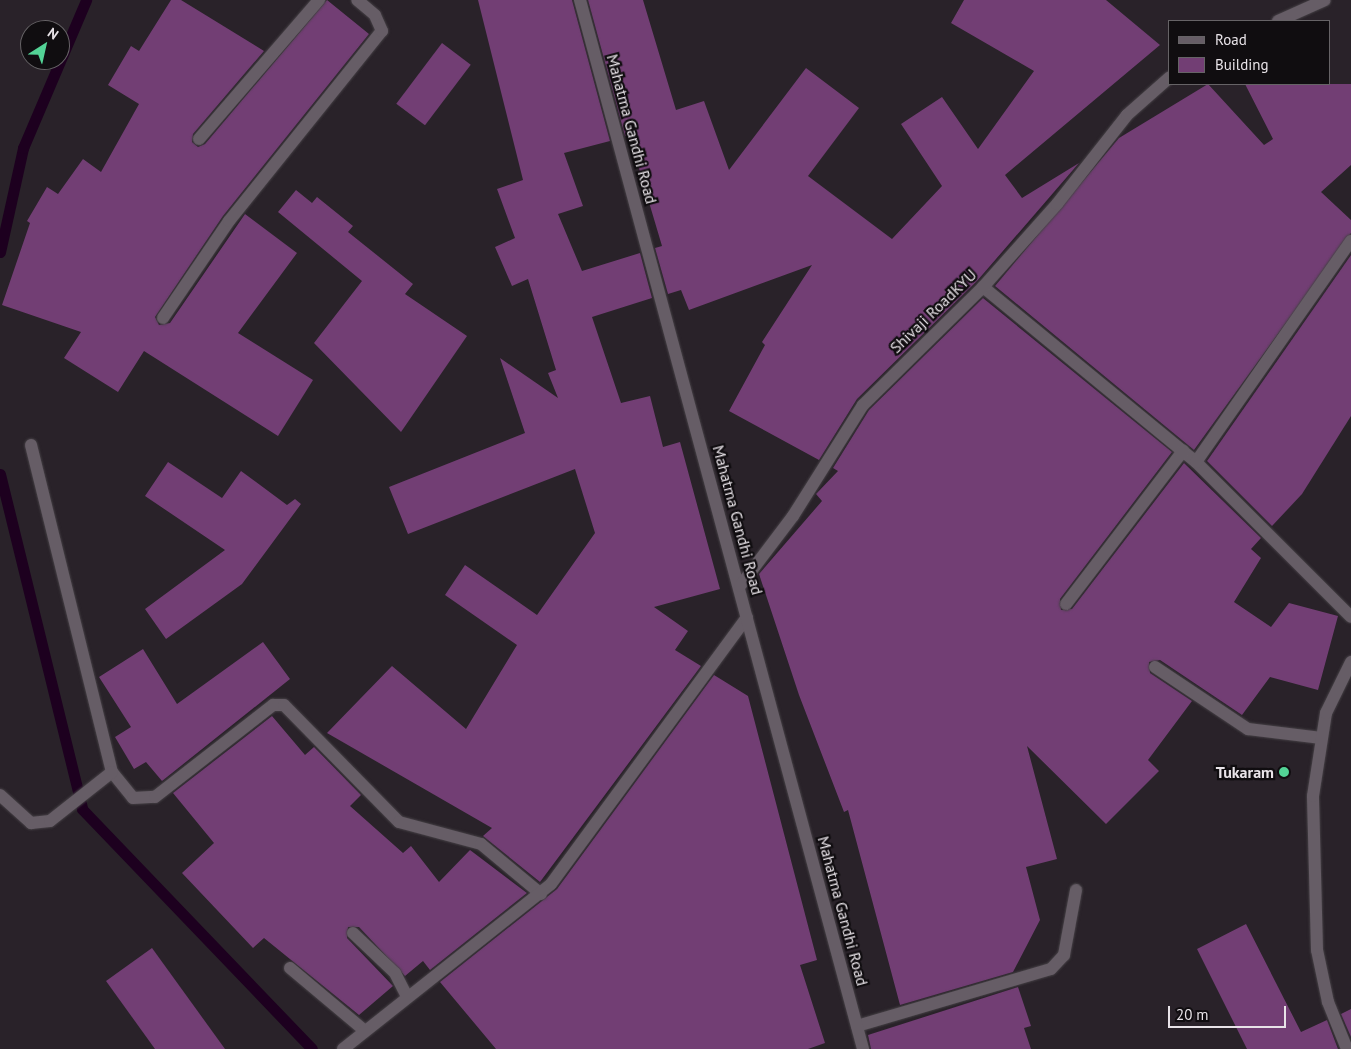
<!DOCTYPE html>
<style>
body{margin:0}
#map{position:relative;width:1351px;height:1049px;overflow:hidden;background:#292229;font-family:"PT Sans",sans-serif}
div>[style]{position:absolute}
.stream>*{height:11px;margin:-5.5px;padding:0 5.5px;transform-origin:5.5px;border-radius:5.5px;background:#1d001f}
.building>*{inset:0;background:#723e74;transform-origin:0 0}
.roads{filter:drop-shadow(0 0 1px #454045) drop-shadow(0 0 1px #454045)}
.street>*{height:12px;margin:-6px;padding:0 6px;transform-origin:6px;border-radius:6px;background:#665d66}
.secondary>*{height:12px;margin:-6px;padding:0 6px;transform-origin:6px;border-radius:6px;background:#665d66}
.dots>*{width:14px;height:14px;translate:-50% -50%;box-sizing:border-box;border:2px solid #100d10;border-radius:50%}
span{translate:-50% -50%;white-space:nowrap;text-align:center;line-height:1.15;-webkit-text-stroke:4.5px #100d10;paint-order:stroke}
.street-label{font-size:16px;color:#e8e3e8}
.poi-label{font-size:16px;color:#e8e3e8;font-weight:700}
.right{translate:-100% -50%;text-align:right}
.legend{position:absolute;left:1168px;top:20px;width:162px;height:65px;box-sizing:border-box;background:#100d10;border:1px solid #666366;margin:0;padding:6px 9px;list-style:none;font-size:15px;color:#e8e3e8}
.legend li{display:flex;align-items:center;gap:10px;height:25px}
.legend b{width:25px;border:1px solid #666366}
.north{position:absolute;left:20px;top:20px;width:50px;height:50px;box-sizing:border-box;background:#100d10;border:1px solid #666366;border-radius:50%;rotate:35deg;font-size:14px;font-weight:700;line-height:20px;text-align:center;color:#e8e3e8}
.north::after{content:'';display:block;margin:auto;width:18px;height:22px;background:#53d396;clip-path:polygon(50% 0,100% 100%,50% 72%,0 100%)}
.scale{position:absolute;left:1168px;top:1006px;width:118px;height:22px;box-sizing:border-box;border:2px solid #e8e3e8;border-top:0;padding-left:6px;font-size:15px;line-height:18px;white-space:nowrap;color:#e8e3e8;-webkit-text-stroke:4px #100d10;paint-order:stroke}
</style>
<div id="map">
<div class="stream">
<i style="left:0;top:252px;width:107px;rotate:-77.5deg"></i>
<i style="left:23px;top:148px;width:161px;rotate:-66.9deg"></i>
<i style="left:0;top:474px;width:345px;rotate:76.2deg"></i>
<i style="left:82px;top:809px;width:332px;rotate:46.2deg"></i>
</div>
<div class="building">
<i style="clip-path:polygon(171px 0,181px 0,264px 51px,193px 134px,192px 142px,198px 147px,205px 144px,327px 0,369px 34px,223px 216px,155px 317px,159px 325px,170px 323px,245px 214px,297px 253px,238px 333px,313px 380px,278px 436px,144px 351px,118px 392px,64px 358px,81px 332px,2px 305px,30px 223px,27px 221px,47px 187px,58px 194px,83px 159px,101px 172px,139px 104px,108px 85px,131px 46px,139px 51px)"></i>
<i style="clip-path:polygon(478px 0,572px 0,610px 141px,564px 153px,583px 206px,558px 214px,582px 271px,640px 253px,652px 298px,592px 317px,621px 403px,650px 396px,663px 447px,680px 442px,720px 589px,654px 607px,688px 631px,675px 650px,701px 666px,540px 882px,483px 836px,492px 828px,327px 733px,392px 666px,466px 729px,517px 645px,445px 595px,465px 565px,537px 615px,595px 533px,575px 469px,408px 534px,389px 487px,525px 433px,500px 358px,558px 398px,548px 373px,556px 370px,528px 279px,512px 286px,495px 247px,515px 238px,497px 189px,523px 180px)"></i>
<i style="clip-path:polygon(588px 0,643px 0,676px 110px,704px 101px,729px 170px,806px 68px,859px 108px,808px 176px,892px 239px,942px 186px,901px 124px,942px 97px,978px 149px,1034px 71px,951px 23px,964px 0,1106px 0,1160px 45px,1005px 175px,1022px 198px,1079px 163px,977px 281px,857px 399px,819px 460px,729px 411px,765px 345px,762px 342px,812px 265px,689px 310px,681px 290px,668px 294px,655px 248px,662px 246px,629px 135px,625px 136px)"></i>
<i style="left:442px;top:43px;width:36px;height:76px;rotate:37deg"></i>
<i style="clip-path:polygon(1208px 84px,1264px 145px,1273px 139px,1245px 84px,1351px 84px,1351px 165px,1321px 192px,1351px 220px,1351px 233px,1194px 450px,995px 286px,1119px 138px)"></i>
<i style="clip-path:polygon(296px 190px,312px 203px,317px 197px,353px 226px,348px 232px,413px 284px,405px 294px,467px 336px,401px 432px,314px 343px,362px 281px,278px 212px)"></i>
<i style="clip-path:polygon(1351px 255px,1351px 416px,1302px 494px,1272px 526px,1207px 461px)"></i>
<i style="clip-path:polygon(983px 298px,1172px 452px,1060px 599px,1061px 610px,1072px 609px,1184px 463px,1261px 538px,1251px 549px,1261px 558px,1234px 602px,1271px 627px,1289px 603px,1338px 616px,1318px 690px,1270px 677px,1242px 715px,1160px 660px,1149px 662px,1150px 673px,1192px 701px,1148px 760px,1159px 771px,1106px 824px,1027px 746px,1057px 859px,1026px 867px,1040px 920px,1013px 972px,900px 1005px,848px 810px,844px 812px,799px 695px,759px 574px,822px 501px,816px 494px,838px 471px,833px 468px,869px 410px)"></i>
<i style="clip-path:polygon(168px 462px,222px 498px,241px 471px,287px 505px,295px 499px,301px 504px,242px 584px,166px 639px,145px 609px,225px 550px,145px 496px)"></i>
<i style="clip-path:polygon(263px 642px,290px 679px,162px 781px,146px 762px,134px 769px,115px 737px,131px 727px,99px 677px,143px 649px,177px 704px)"></i>
<i style="clip-path:polygon(714px 675px,748px 696px,817px 960px,800px 965px,825px 1043px,808px 1049px,496px 1049px,440px 982px,557px 889px)"></i>
<i style="clip-path:polygon(272px 716px,305px 755px,314px 747px,361px 795px,350px 806px,403px 853px,411px 846px,439px 882px,470px 850px,527px 893px,430px 970px,423px 961px,405px 976px,359px 927px,348px 927px,347px 938px,393px 986px,359px 1015px,264px 938px,253px 948px,182px 873px,214px 843px,173px 793px)"></i>
<i style="clip-path:polygon(1246px 924px,1301px 1032px,1327px 1020px,1338px 1049px,1247px 1049px,1197px 949px)"></i>
<i style="clip-path:polygon(152px 948px,225px 1049px,155px 1049px,106px 981px)"></i>
<i style="clip-path:polygon(1018px 987px,1031px 1026px,1024px 1028px,1031px 1049px,871px 1049px,868px 1035px)"></i>
<i style="clip-path:polygon(1351px 1009px,1351px 1037px,1341px 1014px)"></i>
</div>
<div class="roads">
<div class="street">
<i style="left:199px;top:139px;width:184px;rotate:-49.2deg"></i>
<i style="left:983px;top:287px;width:276px;rotate:39.4deg"></i>
<i style="left:1196px;top:462px;width:219px;rotate:45deg"></i>
<i style="left:163px;top:318px;width:117px;rotate:-55.8deg"></i>
<i style="left:229px;top:221px;width:244px;rotate:-51.2deg"></i>
<i style="left:382px;top:31px;width:17px;rotate:-114deg"></i>
<i style="left:375px;top:15px;width:23px;rotate:-140deg"></i>
<i style="left:31px;top:445px;width:337px;rotate:76.1deg"></i>
<i style="left:112px;top:772px;width:33px;rotate:51deg"></i>
<i style="left:133px;top:798px;width:22px;rotate:-3deg"></i>
<i style="left:155px;top:797px;width:150px;rotate:-37.9deg"></i>
<i style="left:273px;top:705px;width:11px"></i>
<i style="left:284px;top:705px;width:164px;rotate:45.5deg"></i>
<i style="left:399px;top:822px;width:85px;rotate:15deg"></i>
<i style="left:481px;top:844px;width:78px;rotate:39.8deg"></i>
<i style="left:1196px;top:462px;width:270px;rotate:-55deg"></i>
<i style="left:1066px;top:604px;width:193px;rotate:-52.6deg"></i>
<i style="left:1155px;top:667px;width:112px;rotate:33.7deg"></i>
<i style="left:1248px;top:729px;width:74px;rotate:7deg"></i>
<i style="left:0;top:795px;width:42px;rotate:42.1deg"></i>
<i style="left:31px;top:823px;width:19px;rotate:-6deg"></i>
<i style="left:50px;top:821px;width:79px;rotate:-38.3deg"></i>
<i style="left:353px;top:933px;width:58px;rotate:43.6deg"></i>
<i style="left:395px;top:973px;width:27px;rotate:63deg"></i>
<i style="left:290px;top:968px;width:98px;rotate:40deg"></i>
<i style="left:857px;top:1026px;width:202px;rotate:-16.4deg"></i>
<i style="left:1051px;top:969px;width:19px;rotate:-47deg"></i>
<i style="left:1064px;top:955px;width:66px;rotate:-79.5deg"></i>
<i style="left:343px;top:1049px;width:265px;rotate:-38.4deg"></i>
<i style="left:551px;top:884px;width:331px;rotate:-53.7deg"></i>
</div>
<div class="secondary">
<i style="left:580px;top:0;width:1087px;rotate:74.9deg"></i>
<i style="left:1278px;top:21px;width:51px;rotate:-24.1deg"></i>
<i style="left:740px;top:586px;width:88px;rotate:-52.9deg"></i>
<i style="left:793px;top:516px;width:131px;rotate:-57.8deg"></i>
<i style="left:863px;top:405px;width:168px;rotate:-44.5deg"></i>
<i style="left:983px;top:287px;width:111px;rotate:-48.3deg"></i>
<i style="left:1057px;top:204px;width:113px;rotate:-51.8deg"></i>
<i style="left:1127px;top:115px;width:57px;rotate:-41.5deg"></i>
<i style="left:1347px;top:1049px;width:51px;rotate:-112deg"></i>
<i style="left:1328px;top:1002px;width:53px;rotate:-101.9deg"></i>
<i style="left:1317px;top:950px;width:154px;rotate:-91.5deg"></i>
<i style="left:1313px;top:796px;width:84px;rotate:-81.1deg"></i>
<i style="left:1326px;top:713px;width:57px;rotate:-63.9deg"></i>
</div>
</div>
<div class="dots">
<i style="left:1284px;top:772px;background:#53d396"></i>
</div>
<div class="street-label">
<span style="left:632px;top:129px;rotate:75deg">Mahatma Gandhi Road</span>
<span style="left:933px;top:311px;rotate:-44deg">Shivaji RoadKYU</span>
<span style="left:738px;top:520px;rotate:75deg">Mahatma Gandhi Road</span>
<span style="left:843px;top:911px;rotate:75deg">Mahatma Gandhi Road</span>
</div>
<div class="poi-label">
<span class="right" style="left:1274px;top:772px">Tukaram</span>
</div>
<ul class="legend">
<li><b style="height:6px;background:#665d66"></b>Road</li>
<li><b style="height:14px;background:#723e74"></b>Building</li>
</ul>
<div class="north">N</div>
<div class="scale">20 m</div>
</div>
